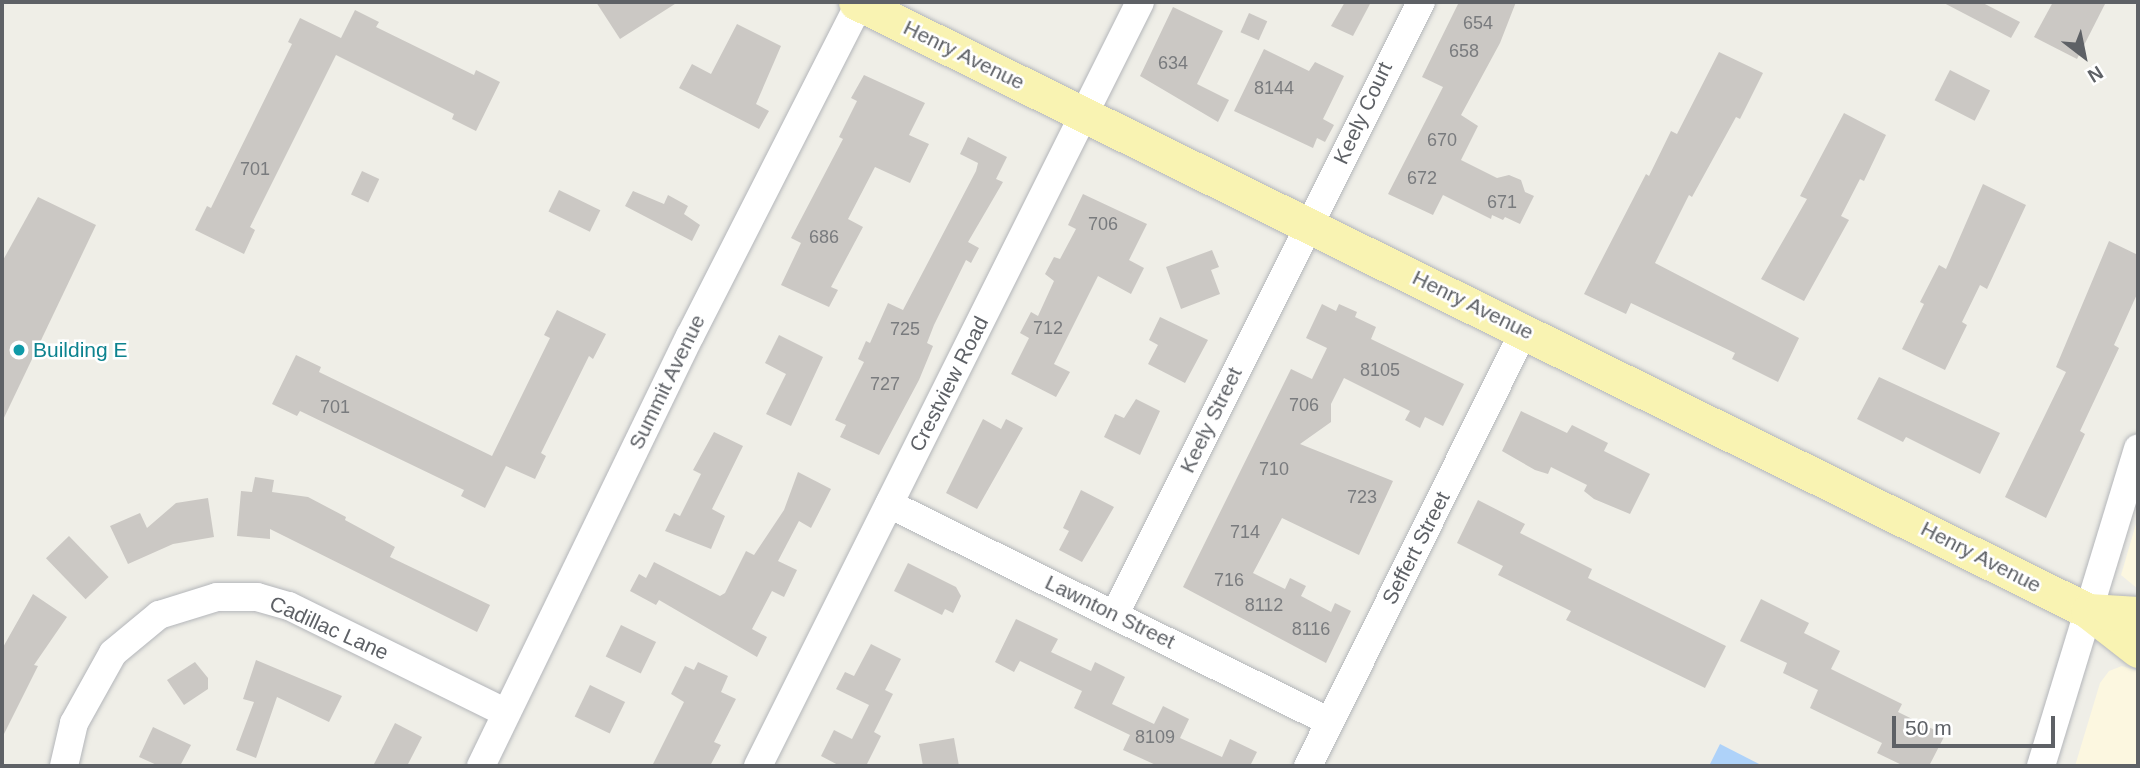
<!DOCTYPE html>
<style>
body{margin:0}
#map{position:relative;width:2140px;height:768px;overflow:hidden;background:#efeee7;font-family:Arial,sans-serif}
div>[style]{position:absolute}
.commercial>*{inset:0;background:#fcf7e0}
.water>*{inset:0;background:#aed2f9}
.building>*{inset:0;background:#cbc8c4;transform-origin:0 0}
.roads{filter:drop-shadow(0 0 2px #b4b6ba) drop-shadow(0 0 2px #b4b6ba)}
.minor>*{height:28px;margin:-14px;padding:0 14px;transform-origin:14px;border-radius:14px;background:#fff}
.major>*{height:35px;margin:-17.5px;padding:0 17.5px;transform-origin:17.5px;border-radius:17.5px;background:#f9f3b2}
.dots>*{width:19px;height:19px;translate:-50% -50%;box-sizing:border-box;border:4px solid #fff;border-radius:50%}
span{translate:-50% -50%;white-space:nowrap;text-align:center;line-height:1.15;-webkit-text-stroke:5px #fff;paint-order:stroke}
.number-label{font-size:18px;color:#797b7e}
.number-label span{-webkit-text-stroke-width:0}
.street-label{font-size:21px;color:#5e6166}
.culture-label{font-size:21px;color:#0d838f}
.left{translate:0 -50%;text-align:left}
.frame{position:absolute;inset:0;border:4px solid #5e6166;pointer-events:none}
.north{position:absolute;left:2049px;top:21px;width:70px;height:70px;-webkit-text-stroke:5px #fff;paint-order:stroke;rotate:148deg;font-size:19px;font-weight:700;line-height:28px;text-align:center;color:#5e6166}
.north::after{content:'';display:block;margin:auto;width:24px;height:32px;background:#5e6166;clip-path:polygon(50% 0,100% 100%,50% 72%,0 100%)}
.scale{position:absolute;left:1892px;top:716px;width:163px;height:32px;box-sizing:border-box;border:4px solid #5e6166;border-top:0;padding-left:9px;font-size:21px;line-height:24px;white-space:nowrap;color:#5e6166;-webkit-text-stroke:5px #fff;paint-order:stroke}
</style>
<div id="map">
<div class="commercial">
<i style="clip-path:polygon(2138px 517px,2138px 589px,2121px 575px)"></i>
<i style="clip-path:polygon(2122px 666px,2138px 671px,2138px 766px,2075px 766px,2100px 683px,2109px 671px)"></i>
</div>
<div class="water">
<i style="clip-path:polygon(1720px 744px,1763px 766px,1709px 766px)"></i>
</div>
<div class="building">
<i style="clip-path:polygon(596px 2px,678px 2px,620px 39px)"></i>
<i style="clip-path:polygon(1345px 2px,1371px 2px,1353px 36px,1331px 26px)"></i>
<i style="clip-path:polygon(1459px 2px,1516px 2px,1500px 43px,1461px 115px,1478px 126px,1461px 160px,1497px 178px,1509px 175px,1521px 180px,1525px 192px,1534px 196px,1520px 224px,1505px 217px,1503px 220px,1492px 215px,1491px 219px,1443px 195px,1433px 215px,1388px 194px,1443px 87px,1422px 77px)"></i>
<i style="clip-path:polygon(1942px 2px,1981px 2px,2020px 22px,2011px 38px)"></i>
<i style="clip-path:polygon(2053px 2px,2106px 2px,2077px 59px,2034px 37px)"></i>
<i style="clip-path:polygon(1173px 7px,1223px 31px,1197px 84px,1229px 100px,1218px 122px,1140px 76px)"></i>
<i style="clip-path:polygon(355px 10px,379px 22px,376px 27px,474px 75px,476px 70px,500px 82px,476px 131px,452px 119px,454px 114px,336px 55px,250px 227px,255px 230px,244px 254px,195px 230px,207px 206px,211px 208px,292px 44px,288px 42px,300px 18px,341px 38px)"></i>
<i style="left:1249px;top:13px;width:20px;height:21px;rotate:24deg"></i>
<i style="clip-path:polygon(737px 24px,781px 46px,756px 104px,769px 111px,759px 129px,679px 88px,692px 64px,711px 74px)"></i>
<i style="clip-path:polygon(1264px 49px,1309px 71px,1315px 62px,1344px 76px,1323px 119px,1334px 125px,1325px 142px,1317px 138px,1313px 148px,1234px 111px)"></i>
<i style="clip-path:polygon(1719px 52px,1763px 73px,1740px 119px,1736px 117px,1692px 197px,1689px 195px,1655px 263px,1799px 338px,1778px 382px,1732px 359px,1735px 353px,1631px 303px,1626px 314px,1584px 294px,1646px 174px,1649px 176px,1671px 131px,1677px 134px)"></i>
<i style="left:1950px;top:70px;width:45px;height:34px;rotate:27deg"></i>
<i style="clip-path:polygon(864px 75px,925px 103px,909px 135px,929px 144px,910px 183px,875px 167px,848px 219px,863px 227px,831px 287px,838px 290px,829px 307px,781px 285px,801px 243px,791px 238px,843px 139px,839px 137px,857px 101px,851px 98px)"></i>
<i style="clip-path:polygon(1844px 113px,1886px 135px,1864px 181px,1860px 179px,1841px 216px,1849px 220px,1804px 301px,1761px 279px,1807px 199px,1800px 196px)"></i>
<i style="clip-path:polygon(968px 137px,1007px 157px,996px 179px,1003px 182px,968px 242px,979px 248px,971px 263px,966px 260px,934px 325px,927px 343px,933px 346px,919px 380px,879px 455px,840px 437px,846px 425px,835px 420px,864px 362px,858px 359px,866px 341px,870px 343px,888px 303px,903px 310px,976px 171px,978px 163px,960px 154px)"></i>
<i style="left:362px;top:171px;width:19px;height:26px;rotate:25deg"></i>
<i style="clip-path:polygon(1983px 184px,2026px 205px,1987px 289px,1980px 285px,1962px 322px,1967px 325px,1945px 370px,1902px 349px,1924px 304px,1920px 302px,1939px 265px,1946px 269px)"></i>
<i style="left:559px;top:190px;width:46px;height:24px;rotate:26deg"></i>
<i style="clip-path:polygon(633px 191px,664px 204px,668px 195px,688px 206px,684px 214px,700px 225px,692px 241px,625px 206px)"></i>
<i style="clip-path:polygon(1083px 194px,1147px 224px,1129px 260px,1144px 268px,1131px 294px,1098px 276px,1054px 364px,1070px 372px,1056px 397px,1011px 374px,1029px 338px,1020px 333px,1031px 312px,1038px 316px,1054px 281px,1045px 274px,1054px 257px,1060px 259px,1076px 229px,1068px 225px)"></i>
<i style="clip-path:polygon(38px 197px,96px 225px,2px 422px,2px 262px)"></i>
<i style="clip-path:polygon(2109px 241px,2138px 255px,2138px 292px,2114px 345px,2119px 348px,2080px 431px,2085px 434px,2046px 518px,2005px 497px,2066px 372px,2056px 367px)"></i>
<i style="clip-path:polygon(1212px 250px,1219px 267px,1211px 270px,1220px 294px,1181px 309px,1166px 267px)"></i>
<i style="clip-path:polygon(1322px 304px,1336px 311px,1339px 304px,1357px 312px,1355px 317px,1376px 327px,1371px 339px,1464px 384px,1443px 426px,1425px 417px,1420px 428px,1405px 420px,1410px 411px,1344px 378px,1331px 404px,1331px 422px,1300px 444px,1393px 481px,1359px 555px,1282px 518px,1253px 573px,1285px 589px,1290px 578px,1306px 586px,1301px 596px,1331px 612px,1335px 603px,1351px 611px,1326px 663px,1183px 587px,1291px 369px,1312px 379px,1327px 348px,1306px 338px)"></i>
<i style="clip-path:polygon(557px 310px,606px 334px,593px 359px,589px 356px,541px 453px,546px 456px,535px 479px,506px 466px,485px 508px,461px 496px,464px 490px,300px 411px,297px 416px,272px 404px,296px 355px,321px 367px,319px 372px,492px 456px,550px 338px,544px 335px)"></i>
<i style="clip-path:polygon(1160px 317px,1208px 340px,1185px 383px,1148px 364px,1158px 345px,1149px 340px)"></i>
<i style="clip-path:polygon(779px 335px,823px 357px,791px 426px,766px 414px,786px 374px,765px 363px)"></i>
<i style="clip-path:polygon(1879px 377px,2000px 433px,1980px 474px,1906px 437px,1903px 442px,1857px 419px)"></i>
<i style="clip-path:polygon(1136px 399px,1160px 411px,1140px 455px,1104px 437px,1115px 414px,1124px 418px)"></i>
<i style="clip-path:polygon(1521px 411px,1567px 433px,1572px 425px,1608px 443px,1604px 451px,1650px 474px,1630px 514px,1594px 499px,1584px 491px,1587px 485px,1551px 467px,1548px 474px,1535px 470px,1502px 451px)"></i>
<i style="clip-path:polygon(983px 419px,1001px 429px,1006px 419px,1023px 428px,977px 509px,946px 493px)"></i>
<i style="clip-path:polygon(714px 432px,743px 446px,712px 509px,725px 516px,711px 549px,665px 531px,674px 513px,680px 516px,701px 474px,693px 470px)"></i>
<i style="clip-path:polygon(798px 472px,831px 489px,811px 528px,799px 521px,778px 561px,797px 570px,784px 597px,772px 591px,752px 629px,767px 637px,757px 657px,659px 600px,656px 605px,630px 591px,639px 574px,646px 578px,654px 562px,720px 596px,725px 593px,746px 551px,754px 555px,784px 510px)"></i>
<i style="clip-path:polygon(255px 477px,274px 480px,272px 492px,308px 497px,346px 517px,345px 520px,395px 547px,390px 557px,490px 605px,477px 632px,270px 529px,270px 539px,237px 536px,241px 491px,252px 492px)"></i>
<i style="clip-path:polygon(1081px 490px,1114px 507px,1082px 562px,1059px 550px,1069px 531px,1063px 528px)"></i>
<i style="clip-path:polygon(208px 498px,214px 537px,173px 544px,128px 564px,110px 526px,140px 513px,147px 528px,176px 503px)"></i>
<i style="clip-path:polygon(1478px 500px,1525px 524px,1520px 533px,1592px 569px,1588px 578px,1726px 646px,1705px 688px,1566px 620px,1571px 611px,1498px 575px,1503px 566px,1457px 543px)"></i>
<i style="left:69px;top:536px;width:57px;height:32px;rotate:46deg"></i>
<i style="clip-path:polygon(908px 563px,956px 587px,961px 596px,953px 613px,945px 609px,942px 615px,894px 591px)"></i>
<i style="clip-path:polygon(33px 594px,67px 617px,34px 665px,38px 666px,2px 738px,2px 649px)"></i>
<i style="clip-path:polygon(1761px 599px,1809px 623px,1804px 633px,1840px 651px,1831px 669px,1902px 704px,1898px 712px,1945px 735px,1929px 766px,1904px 766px,1877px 753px,1882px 743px,1810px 708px,1818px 690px,1783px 673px,1787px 663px,1740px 641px)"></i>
<i style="clip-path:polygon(1016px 619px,1058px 639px,1051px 652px,1091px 671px,1095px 662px,1125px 677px,1112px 704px,1154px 724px,1163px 706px,1189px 719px,1180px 738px,1222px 757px,1230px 739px,1257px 752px,1250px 766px,1158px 766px,1123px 750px,1130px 735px,1074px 708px,1082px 691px,1020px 661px,1014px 672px,995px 662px)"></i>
<i style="left:621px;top:625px;width:39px;height:35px;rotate:26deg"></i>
<i style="clip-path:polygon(871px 644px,901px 659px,885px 690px,893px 694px,874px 732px,881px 736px,866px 766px,840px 766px,821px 756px,834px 730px,852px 739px,869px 705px,836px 689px,845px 672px,854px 676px)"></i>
<i style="clip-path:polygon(256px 660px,342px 696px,329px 722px,277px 697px,256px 758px,236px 750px,254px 702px,243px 699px)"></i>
<i style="clip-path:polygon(195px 662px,208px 678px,208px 689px,184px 705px,167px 680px)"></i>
<i style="clip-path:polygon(698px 662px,728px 676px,721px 692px,736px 699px,714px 742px,721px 745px,710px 766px,652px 766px,684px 702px,671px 694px,685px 666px,694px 670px)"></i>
<i style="left:590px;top:685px;width:39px;height:35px;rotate:26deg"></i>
<i style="clip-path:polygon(395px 723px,422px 737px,407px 766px,373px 766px)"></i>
<i style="clip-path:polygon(153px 727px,191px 745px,180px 766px,159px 766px,139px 757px)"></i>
<i style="clip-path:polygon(954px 738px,959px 766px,923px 766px,919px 744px)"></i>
</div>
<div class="roads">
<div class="minor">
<i style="left:889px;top:504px;width:492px;rotate:26.3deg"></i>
<i style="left:1115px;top:614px;width:684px;rotate:-63.43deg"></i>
<i style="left:64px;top:766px;width:44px;rotate:-76.9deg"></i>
<i style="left:74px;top:723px;width:80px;rotate:-60.9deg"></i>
<i style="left:113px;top:653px;width:60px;rotate:-39.6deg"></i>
<i style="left:159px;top:615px;width:61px;rotate:-17.2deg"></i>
<i style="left:217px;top:597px;width:40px"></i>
<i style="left:257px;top:597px;width:33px;rotate:16deg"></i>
<i style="left:289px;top:606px;width:242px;rotate:26.2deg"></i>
<i style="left:481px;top:766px;width:478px;rotate:-64.1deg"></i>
<i style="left:690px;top:336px;width:375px;rotate:-63deg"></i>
<i style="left:758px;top:766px;width:854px;rotate:-63.43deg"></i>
<i style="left:1308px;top:766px;width:487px;rotate:-63.6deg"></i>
<i style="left:2041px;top:766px;width:332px;rotate:-73deg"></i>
</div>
<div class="major">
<i style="left:856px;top:2px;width:1374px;rotate:26.3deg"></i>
<i style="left:2088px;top:611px;width:63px;rotate:38deg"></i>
<i style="left:2088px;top:611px;width:50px;rotate:3.4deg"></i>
</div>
</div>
<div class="dots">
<i style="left:19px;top:350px;background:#0f9aa8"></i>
</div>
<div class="number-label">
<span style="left:1478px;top:23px">654</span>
<span style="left:1464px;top:51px">658</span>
<span style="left:1173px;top:63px">634</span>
<span style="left:1274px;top:88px">8144</span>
<span style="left:1442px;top:140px">670</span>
<span style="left:255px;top:169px">701</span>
<span style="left:1422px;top:178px">672</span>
<span style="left:1502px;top:202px">671</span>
<span style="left:1103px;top:224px">706</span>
<span style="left:824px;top:237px">686</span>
<span style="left:1048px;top:328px">712</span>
<span style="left:905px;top:329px">725</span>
<span style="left:1380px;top:370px">8105</span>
<span style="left:885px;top:384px">727</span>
<span style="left:1304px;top:405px">706</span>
<span style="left:335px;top:407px">701</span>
<span style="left:1274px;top:469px">710</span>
<span style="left:1362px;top:497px">723</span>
<span style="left:1245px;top:532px">714</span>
<span style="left:1229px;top:580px">716</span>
<span style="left:1264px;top:605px">8112</span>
<span style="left:1311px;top:629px">8116</span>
<span style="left:1155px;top:737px">8109</span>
</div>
<div class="street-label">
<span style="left:964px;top:55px;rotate:26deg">Henry Avenue</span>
<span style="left:1363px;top:113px;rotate:-65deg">Keely Court</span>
<span style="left:1473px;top:305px;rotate:26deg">Henry Avenue</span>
<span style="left:667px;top:382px;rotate:-64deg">Summit Avenue</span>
<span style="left:949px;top:384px;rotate:-63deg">Crestview Road</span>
<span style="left:1211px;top:420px;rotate:-64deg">Keely Street</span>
<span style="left:1416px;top:548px;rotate:-63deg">Seffert Street</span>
<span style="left:1981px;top:557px;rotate:27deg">Henry Avenue</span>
<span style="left:1110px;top:612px;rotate:26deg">Lawnton Street</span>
<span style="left:329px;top:628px;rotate:24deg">Cadillac Lane</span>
</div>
<div class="culture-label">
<span class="left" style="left:33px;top:350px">Building E</span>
</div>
<div class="frame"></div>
<div class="north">N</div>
<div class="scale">50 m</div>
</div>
